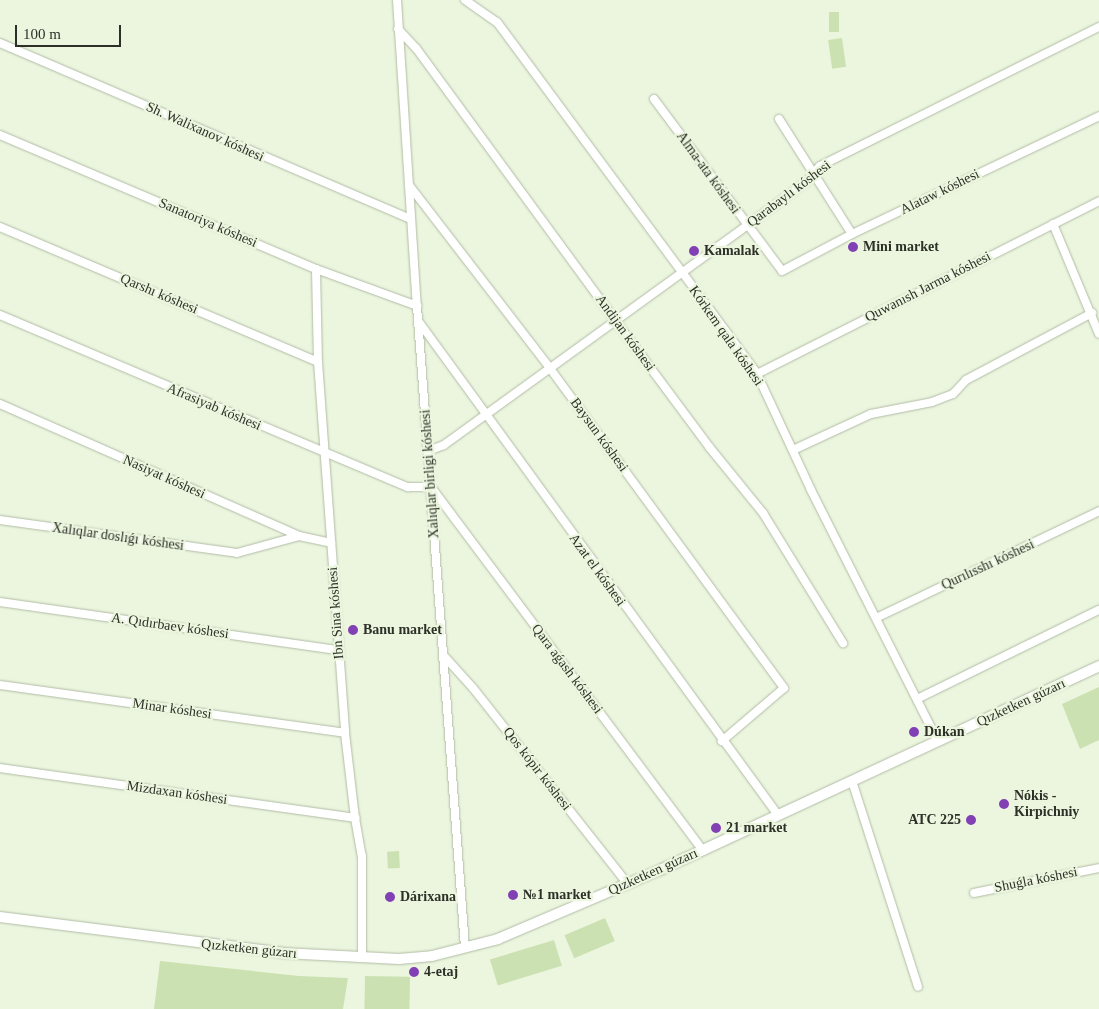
<!DOCTYPE html>
<meta charset="utf-8">
<style>
body{margin:0}
#map{position:relative;width:1099px;height:1009px;overflow:hidden;background:#ecf6df;font-family:Georgia,serif}
div>[style]{position:absolute}
.green>*{inset:0;background:#cce1b2;transform-origin:0 0}
.roads{filter:drop-shadow(0 0 1px #b1bba5) drop-shadow(0 0 1px #b1bba5)}
.minor>*{height:8px;margin:-4px;padding:0 4px;transform-origin:4px;border-radius:4px;background:#fff}
.tertiary>*{height:10px;margin:-5px;padding:0 5px;transform-origin:5px;border-radius:5px;background:#fff}
.dots>*{width:14px;height:14px;translate:-50% -50%;box-sizing:border-box;border:2px solid #ecf6df;border-radius:50%}
span{translate:-50% -50%;white-space:nowrap;text-align:center;line-height:1.15;-webkit-text-stroke:4.5px #ecf6df;paint-order:stroke}
.street-label{font-size:14px;color:#2c3027}
.poi-label{font-size:14px;color:#2c3027;font-weight:700}
.left{translate:0 -50%;text-align:left}
.right{translate:-100% -50%;text-align:right}
.scale{position:absolute;left:15px;top:25px;width:106px;height:22px;box-sizing:border-box;border:2px solid #2c3027;border-top:0;padding-left:6px;font-size:15px;line-height:18px;white-space:nowrap;color:#2c3027;-webkit-text-stroke:4px #ecf6df;paint-order:stroke}
</style>
<div id="map">
<div class="green">
<i style="left:829px;top:12px;width:10px;height:20px"></i>
<i style="left:842px;top:38px;width:29px;height:14px;rotate:82deg"></i>
<i style="clip-path:polygon(1099px 687px,1099px 740px,1080px 749px,1062px 704px)"></i>
<i style="left:399px;top:851px;width:17px;height:12px;rotate:87deg"></i>
<i style="left:605px;top:918px;width:25px;height:44px;rotate:67deg"></i>
<i style="left:554px;top:940px;width:27px;height:67px;rotate:73deg"></i>
<i style="clip-path:polygon(160px 961px,299px 976px,348px 978px,343px 1009px,154px 1009px)"></i>
<i style="left:365px;top:976px;width:45px;height:33px;rotate:1deg"></i>
</div>
<div class="roads">
<div class="minor">
<i style="left:397px;top:0;width:307px;rotate:86.3deg"></i>
<i style="left:417px;top:306px;width:644px;rotate:85.72deg"></i>
<i style="left:465px;top:0;width:39px;rotate:35deg"></i>
<i style="left:497px;top:22px;width:438px;rotate:53.5deg"></i>
<i style="left:757px;top:374px;width:128px;rotate:65deg"></i>
<i style="left:811px;top:490px;width:281px;rotate:63.2deg"></i>
<i style="left:398px;top:29px;width:26px;rotate:47deg"></i>
<i style="left:416px;top:48px;width:337px;rotate:53.8deg"></i>
<i style="left:615px;top:320px;width:159px;rotate:53.4deg"></i>
<i style="left:710px;top:448px;width:84px;rotate:50.8deg"></i>
<i style="left:763px;top:513px;width:153px;rotate:58.4deg"></i>
<i style="left:0;top:43px;width:447px;rotate:23.2deg"></i>
<i style="left:654px;top:99px;width:214px;rotate:53.3deg"></i>
<i style="left:782px;top:271px;width:79px;rotate:-27.9deg"></i>
<i style="left:852px;top:234px;width:274px;rotate:-25.5deg"></i>
<i style="left:779px;top:119px;width:136px;rotate:57.6deg"></i>
<i style="left:0;top:135px;width:343px;rotate:23deg"></i>
<i style="left:316px;top:269px;width:108px;rotate:20.1deg"></i>
<i style="left:409px;top:185px;width:230px;rotate:52.4deg"></i>
<i style="left:549px;top:367px;width:398px;rotate:53.8deg"></i>
<i style="left:784px;top:688px;width:82px;rotate:139.5deg"></i>
<i style="left:1053px;top:224px;width:119px;rotate:67.3deg"></i>
<i style="left:0;top:227px;width:345px;rotate:23deg"></i>
<i style="left:316px;top:269px;width:93px;rotate:88.8deg"></i>
<i style="left:318px;top:362px;width:372px;rotate:85.8deg"></i>
<i style="left:345px;top:733px;width:86px;rotate:83.3deg"></i>
<i style="left:355px;top:818px;width:39px;rotate:80deg"></i>
<i style="left:362px;top:856px;width:101px;rotate:90deg"></i>
<i style="left:0;top:315px;width:443px;rotate:22.9deg"></i>
<i style="left:408px;top:487px;width:23px"></i>
<i style="left:431px;top:487px;width:454px;rotate:53.2deg"></i>
<i style="left:419px;top:322px;width:610px;rotate:53.94deg"></i>
<i style="left:757px;top:374px;width:383px;rotate:-26.8deg"></i>
<i style="left:0;top:404px;width:327px;rotate:23.8deg"></i>
<i style="left:299px;top:536px;width:33px;rotate:12deg"></i>
<i style="left:793px;top:450px;width:86px;rotate:-24.8deg"></i>
<i style="left:871px;top:414px;width:62px;rotate:-11.1deg"></i>
<i style="left:932px;top:402px;width:22px;rotate:-21deg"></i>
<i style="left:953px;top:394px;width:19px;rotate:-47deg"></i>
<i style="left:966px;top:380px;width:143px;rotate:-28deg"></i>
<i style="left:428px;top:451px;width:17px;rotate:-21deg"></i>
<i style="left:444px;top:445px;width:374px;rotate:-35.9deg"></i>
<i style="left:747px;top:226px;width:74px;rotate:-36.7deg"></i>
<i style="left:806px;top:182px;width:21px;rotate:-49deg"></i>
<i style="left:820px;top:166px;width:312px;rotate:-26.5deg"></i>
<i style="left:0;top:520px;width:239px;rotate:7.9deg"></i>
<i style="left:237px;top:553px;width:64px;rotate:-15.3deg"></i>
<i style="left:0;top:602px;width:342px;rotate:8.1deg"></i>
<i style="left:876px;top:618px;width:247px;rotate:-25.6deg"></i>
<i style="left:444px;top:656px;width:43px;rotate:47.8deg"></i>
<i style="left:473px;top:688px;width:250px;rotate:51.7deg"></i>
<i style="left:0;top:685px;width:348px;rotate:7.9deg"></i>
<i style="left:917px;top:699px;width:203px;rotate:-26.1deg"></i>
<i style="left:0;top:768px;width:359px;rotate:8deg"></i>
<i style="left:852px;top:781px;width:216px;rotate:72.2deg"></i>
<i style="left:974px;top:893px;width:127px;rotate:-11.3deg"></i>
</div>
<div class="tertiary">
<i style="left:0;top:917px;width:285px;rotate:7.2deg"></i>
<i style="left:283px;top:953px;width:116px;rotate:3deg"></i>
<i style="left:399px;top:959px;width:33px;rotate:-5deg"></i>
<i style="left:432px;top:956px;width:68px;rotate:-14.4deg"></i>
<i style="left:498px;top:939px;width:176px;rotate:-23.1deg"></i>
<i style="left:660px;top:870px;width:484px;rotate:-24.9deg"></i>
</div>
</div>
<div class="dots">
<i style="left:853px;top:247px;background:#8140b4"></i>
<i style="left:694px;top:251px;background:#8140b4"></i>
<i style="left:353px;top:630px;background:#8140b4"></i>
<i style="left:914px;top:732px;background:#8140b4"></i>
<i style="left:1004px;top:804px;background:#8140b4"></i>
<i style="left:971px;top:820px;background:#8140b4"></i>
<i style="left:716px;top:828px;background:#8140b4"></i>
<i style="left:513px;top:895px;background:#8140b4"></i>
<i style="left:390px;top:897px;background:#8140b4"></i>
<i style="left:414px;top:972px;background:#8140b4"></i>
</div>
<div class="street-label">
<span style="left:205px;top:132px;rotate:24deg">Sh. Walixanov kóshesi</span>
<span style="left:708px;top:173px;rotate:54deg">Alma-ata kóshesi</span>
<span style="left:940px;top:192px;rotate:-26deg">Alataw kóshesi</span>
<span style="left:789px;top:194px;rotate:-37deg">Qarabaylı kóshesi</span>
<span style="left:208px;top:223px;rotate:23deg">Sanatoriya kóshesi</span>
<span style="left:928px;top:287px;rotate:-27deg">Quwanısh Jarma kóshesi</span>
<span style="left:159px;top:294px;rotate:23deg">Qarshı kóshesi</span>
<span style="left:625px;top:333px;rotate:54deg">Andijan kóshesi</span>
<span style="left:726px;top:336px;rotate:55deg">Kórkem qala kóshesi</span>
<span style="left:214px;top:407px;rotate:23deg">Afrasiyab kóshesi</span>
<span style="left:599px;top:435px;rotate:54deg">Baysun kóshesi</span>
<span style="left:430px;top:474px;rotate:-94deg">Xalıqlar birligi kóshesi</span>
<span style="left:164px;top:477px;rotate:24deg">Nasiyat kóshesi</span>
<span style="left:118px;top:537px;rotate:8deg">Xalıqlar doslıǵı kóshesi</span>
<span style="left:988px;top:565px;rotate:-25deg">Qurılısshı kóshesi</span>
<span style="left:597px;top:570px;rotate:54deg">Azat el kóshesi</span>
<span style="left:336px;top:613px;rotate:-94deg">Ibn Sina kóshesi</span>
<span style="left:170px;top:626px;rotate:8deg">A. Qıdırbaev kóshesi</span>
<span style="left:567px;top:669px;rotate:53deg">Qara aǵash kóshesi</span>
<span style="left:1021px;top:703px;rotate:-25deg">Qızketken gúzarı</span>
<span style="left:172px;top:709px;rotate:8deg">Minar kóshesi</span>
<span style="left:537px;top:769px;rotate:52deg">Qos kópir kóshesi</span>
<span style="left:177px;top:793px;rotate:8deg">Mizdaxan kóshesi</span>
<span style="left:653px;top:872px;rotate:-24deg">Qızketken gúzarı</span>
<span style="left:1036px;top:880px;rotate:-11deg">Shuǵla kóshesi</span>
<span style="left:249px;top:949px;rotate:6deg">Qızketken gúzarı</span>
</div>
<div class="poi-label">
<span class="left" style="left:863px;top:247px">Mini market</span>
<span class="left" style="left:704px;top:251px">Kamalak</span>
<span class="left" style="left:363px;top:630px">Banu market</span>
<span class="left" style="left:924px;top:732px">Dúkan</span>
<span class="left" style="left:1014px;top:804px">Nókis -<br>Kirpichniy</span>
<span class="right" style="left:961px;top:820px">АТС 225</span>
<span class="left" style="left:726px;top:828px">21 market</span>
<span class="left" style="left:523px;top:895px">№1 market</span>
<span class="left" style="left:400px;top:897px">Dárixana</span>
<span class="left" style="left:424px;top:972px">4-etaj</span>
</div>
<div class="scale">100 m</div>
</div>
